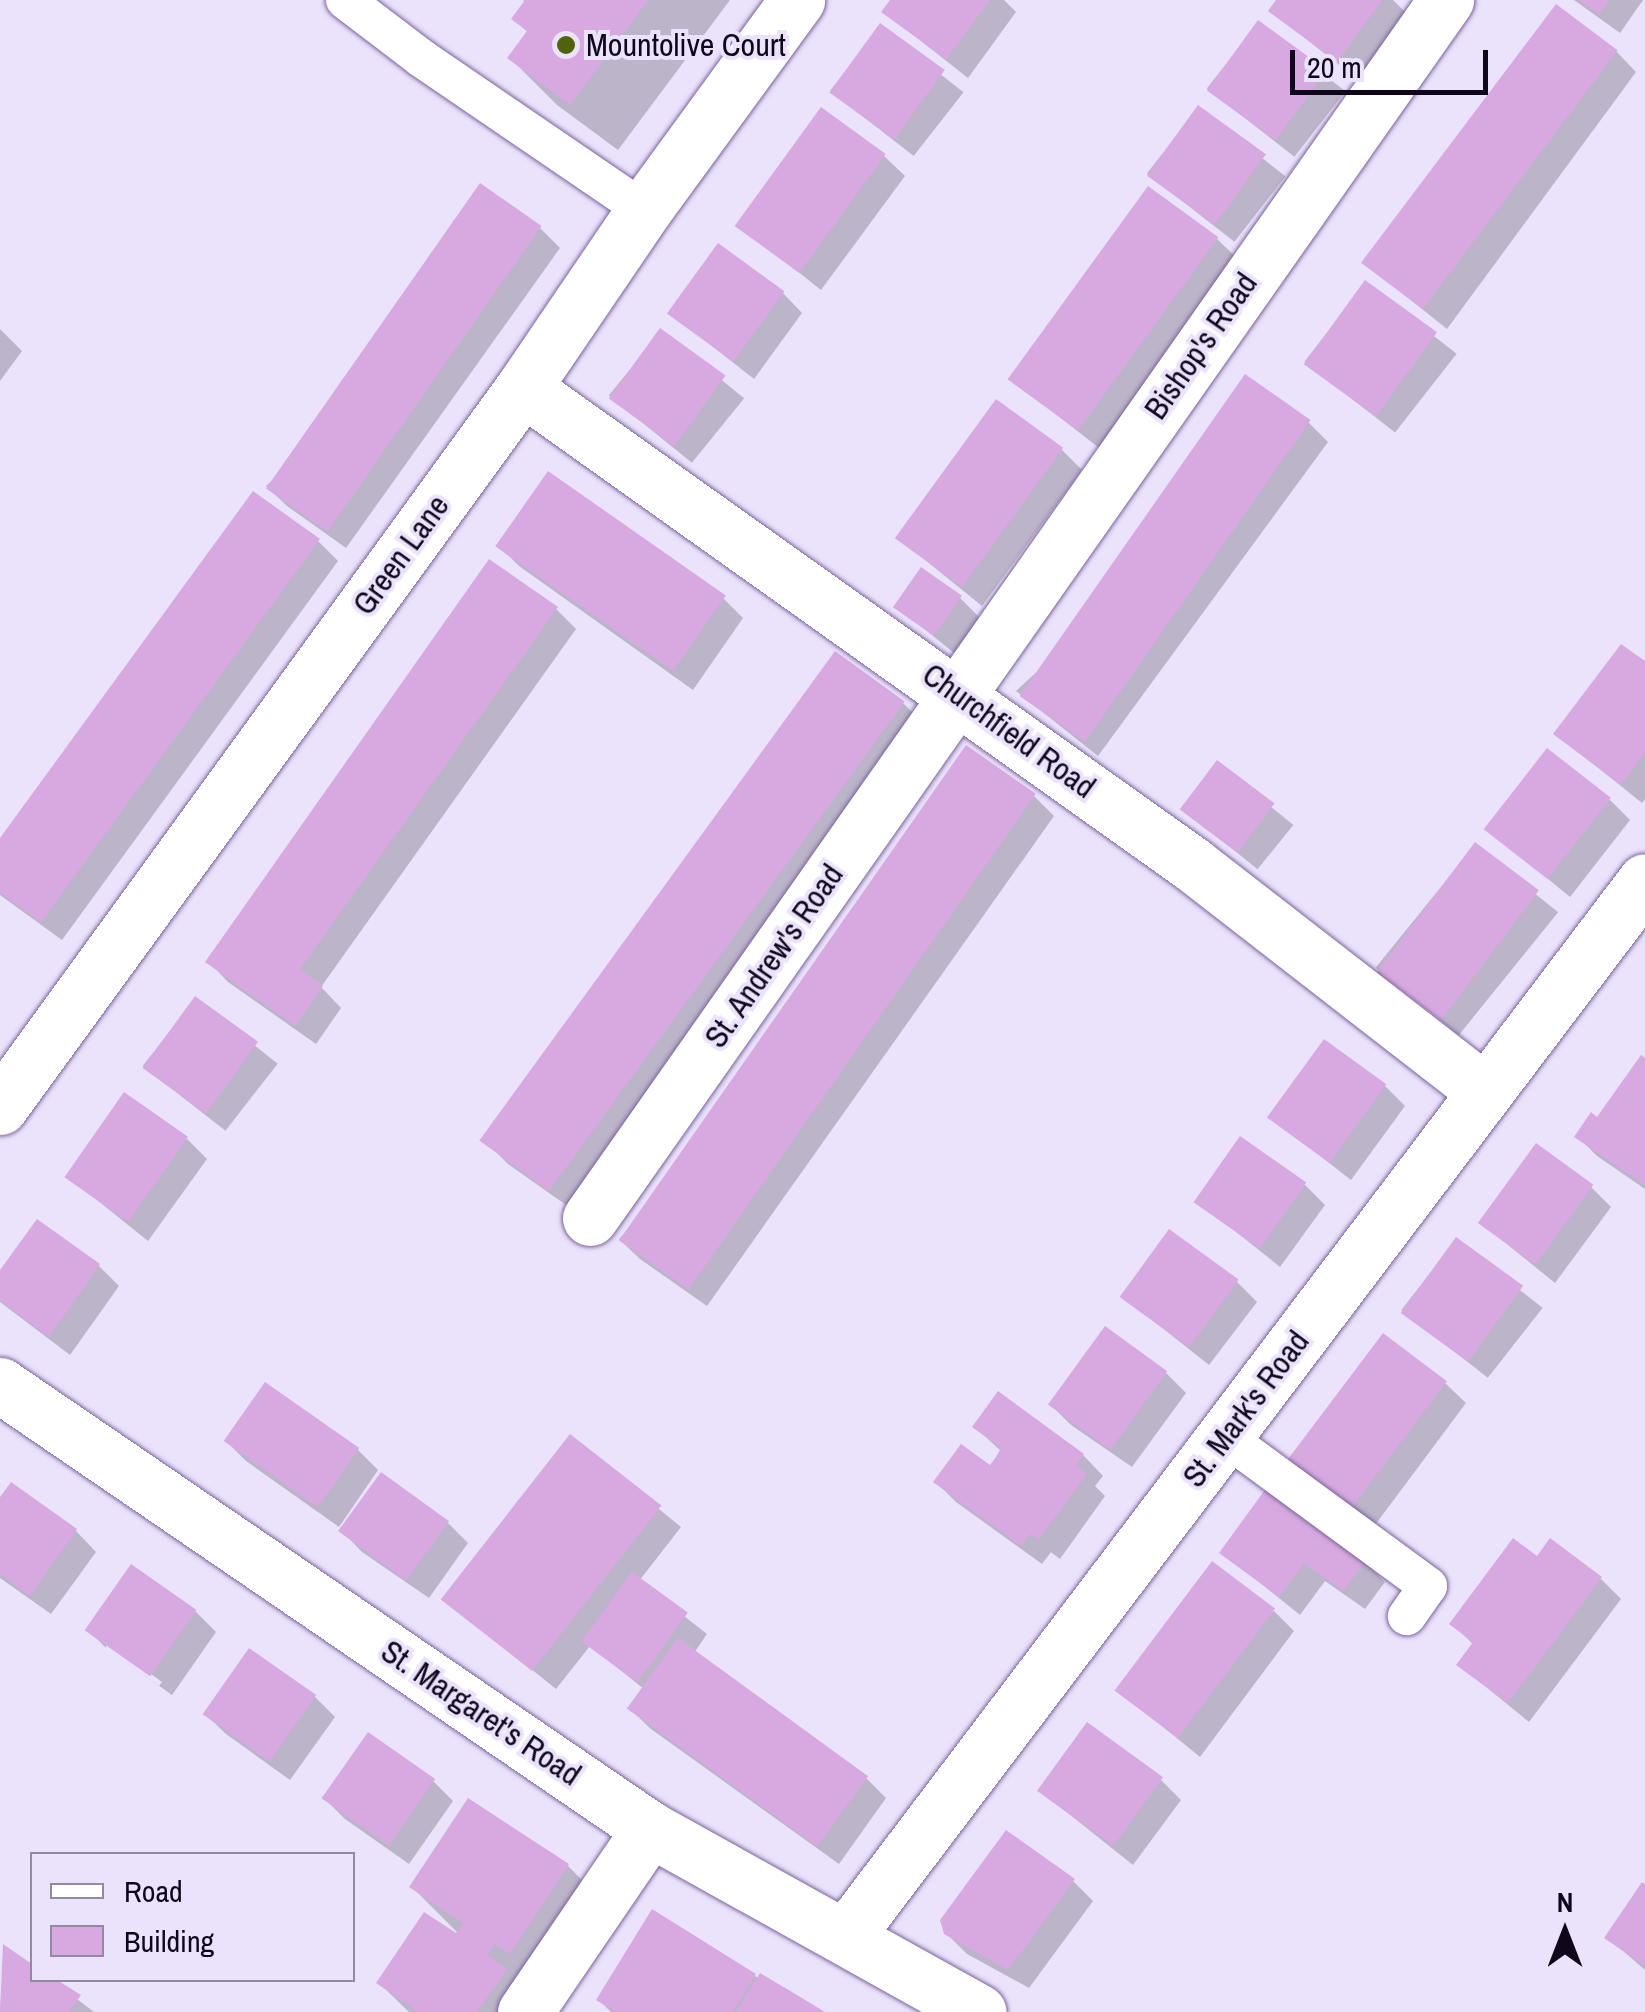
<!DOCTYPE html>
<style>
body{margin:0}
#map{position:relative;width:1645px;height:2012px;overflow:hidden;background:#ebe2fc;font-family:"Archivo Narrow",sans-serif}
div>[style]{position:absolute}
.shadow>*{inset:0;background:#0003;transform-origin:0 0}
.building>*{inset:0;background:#d8a9e0;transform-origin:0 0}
.roads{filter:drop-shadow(0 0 2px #7a639c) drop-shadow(0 0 2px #7a639c)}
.lane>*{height:38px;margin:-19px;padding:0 19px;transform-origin:19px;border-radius:19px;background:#fff}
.street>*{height:55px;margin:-27.5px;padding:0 27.5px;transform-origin:27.5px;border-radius:27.5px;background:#fff}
.dots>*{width:28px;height:28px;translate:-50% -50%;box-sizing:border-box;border:5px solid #ebe2fc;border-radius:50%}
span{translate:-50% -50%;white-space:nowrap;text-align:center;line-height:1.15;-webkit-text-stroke:8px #ebe2fc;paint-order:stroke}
.poi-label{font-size:32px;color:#0f061b}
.left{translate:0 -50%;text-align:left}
.street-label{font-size:32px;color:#0f061b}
.legend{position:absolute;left:30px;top:1852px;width:325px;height:130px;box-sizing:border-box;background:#ebe2fc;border:2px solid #938aa2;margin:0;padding:12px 18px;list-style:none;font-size:30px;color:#0f061b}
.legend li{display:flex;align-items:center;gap:20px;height:50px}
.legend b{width:50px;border:2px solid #938aa2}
.north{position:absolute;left:1515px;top:1882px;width:100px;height:100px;-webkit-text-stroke:8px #ebe2fc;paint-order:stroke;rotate:0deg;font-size:28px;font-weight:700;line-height:40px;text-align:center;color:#0f061b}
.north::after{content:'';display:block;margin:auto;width:35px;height:45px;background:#0f061b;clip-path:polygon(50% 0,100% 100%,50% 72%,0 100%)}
.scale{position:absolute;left:1290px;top:50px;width:198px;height:45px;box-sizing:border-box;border:5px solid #0f061b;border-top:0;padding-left:12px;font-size:30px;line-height:35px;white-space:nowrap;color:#0f061b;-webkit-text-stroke:8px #ebe2fc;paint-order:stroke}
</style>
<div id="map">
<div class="shadow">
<i style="clip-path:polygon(523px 0,730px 0,618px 150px,557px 105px,510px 58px,529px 33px,514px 19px,526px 3px)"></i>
<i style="clip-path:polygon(893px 0,1004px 0,1016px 12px,968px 78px,884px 12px)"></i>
<i style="clip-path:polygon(1279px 0,1393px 0,1406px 13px,1358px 80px,1271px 11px)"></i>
<i style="clip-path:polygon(1574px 0,1643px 0,1620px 33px)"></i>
<i style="left:1258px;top:23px;width:111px;height:83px;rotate:38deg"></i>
<i style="left:880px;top:27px;width:106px;height:81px;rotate:38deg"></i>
<i style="clip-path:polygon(1616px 51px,1636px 72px,1447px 329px,1367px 265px)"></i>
<i style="left:1198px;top:108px;width:111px;height:83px;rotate:38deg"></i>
<i style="clip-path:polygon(884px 156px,905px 176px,821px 290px,738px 224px)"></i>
<i style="clip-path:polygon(540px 228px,560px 248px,346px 548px,287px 506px,266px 486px)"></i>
<i style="clip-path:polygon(1217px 239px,1238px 259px,1099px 448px,1010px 378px)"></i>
<i style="left:1366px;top:283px;width:115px;height:100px;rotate:38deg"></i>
<i style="clip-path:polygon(782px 292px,802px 313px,754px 379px,670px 313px)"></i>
<i style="clip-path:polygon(0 329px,22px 351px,0 381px)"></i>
<i style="left:661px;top:331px;width:107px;height:83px;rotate:39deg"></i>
<i style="clip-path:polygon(1308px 422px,1328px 442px,1098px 756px,1016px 691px)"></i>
<i style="clip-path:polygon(1062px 450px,1082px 470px,982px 606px,898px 538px)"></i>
<i style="clip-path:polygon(318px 541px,338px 561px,62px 940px,0 895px,0 842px)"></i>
<i style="clip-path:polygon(499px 546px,723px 598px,743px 618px,693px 690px,519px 566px)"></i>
<i style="clip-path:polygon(960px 598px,980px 618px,954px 653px,896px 606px)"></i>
<i style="clip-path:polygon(556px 609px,576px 629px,321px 987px,341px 1008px,316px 1044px,228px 982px,208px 961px)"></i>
<i style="clip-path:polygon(1645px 664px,1645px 799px,1642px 803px,1556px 734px)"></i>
<i style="clip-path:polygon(903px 703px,923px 723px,576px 1212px,508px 1164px,488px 1144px)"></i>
<i style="left:1218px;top:764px;width:97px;height:57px;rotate:39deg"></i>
<i style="clip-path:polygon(1034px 796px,1054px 816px,707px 1306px,640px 1259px,619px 1239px)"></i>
<i style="clip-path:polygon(1610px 800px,1630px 820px,1570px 897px,1487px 829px)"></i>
<i style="left:1475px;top:845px;width:107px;height:158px;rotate:39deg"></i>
<i style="left:195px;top:999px;width:105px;height:85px;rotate:38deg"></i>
<i style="clip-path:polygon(1645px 1061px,1645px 1189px,1597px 1156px,1577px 1136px,1598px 1120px)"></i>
<i style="clip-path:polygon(1385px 1086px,1405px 1106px,1351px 1180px,1270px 1117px)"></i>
<i style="clip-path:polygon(187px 1139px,207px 1159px,148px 1241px,67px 1176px)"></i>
<i style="clip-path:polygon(1305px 1185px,1325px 1205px,1280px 1267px,1196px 1200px)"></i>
<i style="clip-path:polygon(1591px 1187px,1611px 1207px,1555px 1283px,1480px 1222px)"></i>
<i style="clip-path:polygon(37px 1223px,99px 1266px,119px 1286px,70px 1355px,0 1302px,0 1274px)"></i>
<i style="left:1456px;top:1240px;width:110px;height:89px;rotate:38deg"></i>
<i style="clip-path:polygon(1237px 1282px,1257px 1302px,1209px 1365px,1122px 1296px)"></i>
<i style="clip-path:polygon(1166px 1373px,1186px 1393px,1132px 1467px,1071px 1425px,1051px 1405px)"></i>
<i style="clip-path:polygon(1445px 1383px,1466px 1403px,1369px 1533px,1306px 1488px)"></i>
<i style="clip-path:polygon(265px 1386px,358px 1450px,378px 1470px,339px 1527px,246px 1461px,226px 1441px)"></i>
<i style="clip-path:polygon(975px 1427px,1083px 1455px,1103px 1476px,1095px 1486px,1105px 1496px,1060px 1559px,1051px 1552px,1042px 1564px,956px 1502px,936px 1482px,990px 1468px,1002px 1452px)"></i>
<i style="clip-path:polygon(571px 1437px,681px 1527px,639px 1581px,707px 1634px,694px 1653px,866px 1778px,886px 1798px,839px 1864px,651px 1729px,630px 1709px,644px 1689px,590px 1646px,556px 1689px,446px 1600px)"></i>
<i style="clip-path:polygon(11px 1486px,76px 1531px,96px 1552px,51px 1614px,0 1578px,0 1501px)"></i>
<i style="clip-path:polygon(448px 1523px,468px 1543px,429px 1598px,362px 1552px,342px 1531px)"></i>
<i style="clip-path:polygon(1222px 1552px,1365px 1562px,1385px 1582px,1365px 1609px,1325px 1581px,1300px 1615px)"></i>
<i style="clip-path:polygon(1601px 1579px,1621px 1599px,1529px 1722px,1459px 1665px,1474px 1645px,1452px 1624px)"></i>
<i style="clip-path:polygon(1274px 1611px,1294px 1631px,1200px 1757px,1119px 1691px)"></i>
<i style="clip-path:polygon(196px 1612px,216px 1632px,172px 1695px,107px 1649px,159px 1686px,162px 1682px,106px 1642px,106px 1648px,87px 1629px)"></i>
<i style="clip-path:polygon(314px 1696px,335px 1717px,290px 1780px,226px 1734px,205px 1714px)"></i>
<i style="clip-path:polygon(1161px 1780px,1181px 1800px,1133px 1865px,1039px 1790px)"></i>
<i style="clip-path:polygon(433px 1781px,453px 1801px,409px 1864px,345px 1819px,325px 1799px)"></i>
<i style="clip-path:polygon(469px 1801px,568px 1866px,615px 1913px,547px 2012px,409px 2012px,379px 1983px,463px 1938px,412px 1887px)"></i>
<i style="clip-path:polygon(1073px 1881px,1093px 1901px,1029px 1988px,967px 1954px,946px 1933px)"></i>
<i style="clip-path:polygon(1645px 1887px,1645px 1970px,1607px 1937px)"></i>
<i style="clip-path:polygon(4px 1948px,32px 1967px,32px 1980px,52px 1980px,94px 2012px,0 2012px)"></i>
<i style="clip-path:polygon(755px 1976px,819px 2012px,611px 2012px,599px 2000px)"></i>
</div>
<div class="building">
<i style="clip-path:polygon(525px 0,648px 0,570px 105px,507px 58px,527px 31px,511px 19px)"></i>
<i style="clip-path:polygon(890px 0,990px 0,946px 59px,881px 12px)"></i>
<i style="clip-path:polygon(1276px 0,1382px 0,1337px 62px,1268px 11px)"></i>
<i style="clip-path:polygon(1578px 0,1609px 0,1599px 14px)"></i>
<i style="left:1556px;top:4px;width:77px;height:324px;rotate:37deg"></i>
<i style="left:1258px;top:20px;width:85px;height:87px;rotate:36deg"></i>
<i style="left:880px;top:23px;width:80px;height:86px;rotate:36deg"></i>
<i style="left:1198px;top:105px;width:84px;height:87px;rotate:36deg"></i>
<i style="left:821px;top:107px;width:80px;height:147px;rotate:36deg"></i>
<i style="left:480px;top:183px;width:75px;height:373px;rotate:35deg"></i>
<i style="left:1148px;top:186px;width:87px;height:239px;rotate:36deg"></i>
<i style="left:718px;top:243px;width:82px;height:87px;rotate:36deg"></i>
<i style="left:1365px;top:280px;width:89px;height:104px;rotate:36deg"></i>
<i style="left:660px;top:328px;width:81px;height:87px;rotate:36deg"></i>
<i style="left:1245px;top:374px;width:80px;height:393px;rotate:35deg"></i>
<i style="left:996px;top:399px;width:83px;height:172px;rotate:36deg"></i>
<i style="left:548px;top:471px;width:217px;height:92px;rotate:35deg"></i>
<i style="clip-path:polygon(253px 491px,320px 539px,41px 922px,0 893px,0 838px)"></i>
<i style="clip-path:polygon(489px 559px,558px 607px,300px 969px,323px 986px,295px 1026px,205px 962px)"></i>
<i style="left:921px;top:567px;width:50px;height:49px;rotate:35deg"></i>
<i style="clip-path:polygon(1621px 644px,1645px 661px,1645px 753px,1621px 785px,1553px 734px)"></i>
<i style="left:835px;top:651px;width:86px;height:605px;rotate:36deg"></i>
<i style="left:966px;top:745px;width:85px;height:605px;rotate:35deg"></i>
<i style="left:1547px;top:748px;width:81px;height:103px;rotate:38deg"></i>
<i style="left:1217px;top:760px;width:72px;height:62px;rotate:37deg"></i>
<i style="left:1475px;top:842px;width:80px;height:163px;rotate:37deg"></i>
<i style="left:195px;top:996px;width:78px;height:89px;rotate:36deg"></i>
<i style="left:1324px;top:1039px;width:77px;height:97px;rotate:36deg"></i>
<i style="clip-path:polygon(1641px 1055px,1645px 1058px,1645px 1185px,1574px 1137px,1591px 1112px,1597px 1117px)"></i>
<i style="left:124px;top:1092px;width:78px;height:104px;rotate:35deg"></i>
<i style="left:1240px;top:1136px;width:81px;height:81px;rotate:35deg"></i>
<i style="left:1536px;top:1143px;width:71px;height:99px;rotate:36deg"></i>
<i style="clip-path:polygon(37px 1219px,100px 1264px,49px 1337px,0 1301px,0 1270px)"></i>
<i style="left:1169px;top:1229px;width:86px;height:84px;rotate:36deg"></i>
<i style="left:1456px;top:1237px;width:83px;height:94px;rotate:36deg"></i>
<i style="left:1105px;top:1326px;width:77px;height:97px;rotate:36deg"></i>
<i style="left:1383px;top:1333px;width:80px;height:168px;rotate:37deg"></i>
<i style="left:265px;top:1382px;width:115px;height:72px;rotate:35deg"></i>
<i style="clip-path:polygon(998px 1391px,1084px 1454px,1076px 1466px,1087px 1474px,1038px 1540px,1030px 1534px,1021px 1546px,933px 1482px,961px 1444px,990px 1465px,996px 1457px,1001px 1448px,972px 1427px)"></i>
<i style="left:570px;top:1434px;width:116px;height:210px;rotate:38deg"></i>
<i style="left:381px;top:1472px;width:84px;height:73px;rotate:36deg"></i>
<i style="clip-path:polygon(11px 1482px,77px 1529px,30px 1596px,0 1574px,0 1497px)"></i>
<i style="clip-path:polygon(1267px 1487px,1367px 1560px,1343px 1591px,1304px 1563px,1279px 1597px,1219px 1553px)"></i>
<i style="clip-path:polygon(1513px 1538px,1537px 1556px,1550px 1538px,1602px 1577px,1508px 1703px,1456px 1665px,1473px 1642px,1449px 1624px)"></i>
<i style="left:1212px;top:1561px;width:79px;height:162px;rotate:37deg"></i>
<i style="left:131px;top:1564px;width:80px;height:81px;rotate:35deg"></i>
<i style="left:632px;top:1572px;width:69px;height:86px;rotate:36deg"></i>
<i style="left:678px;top:1638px;width:235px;height:87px;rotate:36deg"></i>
<i style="left:249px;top:1648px;width:82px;height:81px;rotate:35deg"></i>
<i style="left:1087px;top:1722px;width:94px;height:85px;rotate:36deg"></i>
<i style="left:368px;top:1732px;width:82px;height:81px;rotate:35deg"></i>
<i style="clip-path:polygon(468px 1798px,569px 1864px,510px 1954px,495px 1944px,488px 1955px,507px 1969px,477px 2012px,419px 2012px,376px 1983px,424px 1912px,456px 1933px,463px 1923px,409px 1887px)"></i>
<i style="clip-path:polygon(1006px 1830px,1075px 1879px,1008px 1970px,944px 1934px,940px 1920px)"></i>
<i style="clip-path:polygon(1642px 1882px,1645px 1884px,1645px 1966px,1604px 1938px)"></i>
<i style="clip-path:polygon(652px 1909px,756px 1974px,733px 2012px,615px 2012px,596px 2000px)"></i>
<i style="clip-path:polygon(3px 1944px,32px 1964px,32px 1980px,57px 1980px,81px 1995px,69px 2012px,0 2012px)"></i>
<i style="clip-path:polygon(760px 1973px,797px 1995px,825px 2012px,736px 2012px)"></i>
</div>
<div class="roads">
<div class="lane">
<i style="left:345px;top:0;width:96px;rotate:37.3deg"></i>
<i style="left:421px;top:58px;width:270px;rotate:34.3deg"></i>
<i style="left:1225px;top:1437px;width:252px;rotate:36.3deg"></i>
<i style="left:1428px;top:1586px;width:37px;rotate:125deg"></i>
</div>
<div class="street">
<i style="left:523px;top:388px;width:821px;rotate:35.43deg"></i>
<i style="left:1192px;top:864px;width:368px;rotate:37.8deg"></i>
<i style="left:0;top:1107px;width:889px;rotate:-53.97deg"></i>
<i style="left:523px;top:388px;width:215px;rotate:-55.8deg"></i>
<i style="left:644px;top:210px;width:260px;rotate:-53.9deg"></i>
<i style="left:590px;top:1218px;width:1489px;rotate:-54.9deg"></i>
<i style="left:0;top:1385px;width:787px;rotate:34.34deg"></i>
<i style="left:650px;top:1829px;width:376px;rotate:29.1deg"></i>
<i style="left:846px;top:1936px;width:1323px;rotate:-52.86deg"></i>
<i style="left:525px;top:2012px;width:222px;rotate:-55.7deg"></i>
</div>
</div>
<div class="dots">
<i style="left:566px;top:45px;background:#50620a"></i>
</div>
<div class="poi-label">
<span class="left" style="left:586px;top:45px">Mountolive Court</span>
</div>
<div class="street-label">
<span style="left:1201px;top:346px;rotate:-55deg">Bishop's Road</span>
<span style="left:401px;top:555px;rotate:-54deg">Green Lane</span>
<span style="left:1009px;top:731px;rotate:36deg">Churchfield Road</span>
<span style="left:774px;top:956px;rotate:-55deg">St. Andrew's Road</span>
<span style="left:1246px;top:1409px;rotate:-53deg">St. Mark's Road</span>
<span style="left:481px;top:1713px;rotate:34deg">St. Margaret's Road</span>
</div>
<ul class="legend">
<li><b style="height:12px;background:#fff"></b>Road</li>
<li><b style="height:28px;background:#d8a9e0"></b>Building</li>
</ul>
<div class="north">N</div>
<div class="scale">20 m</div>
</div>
